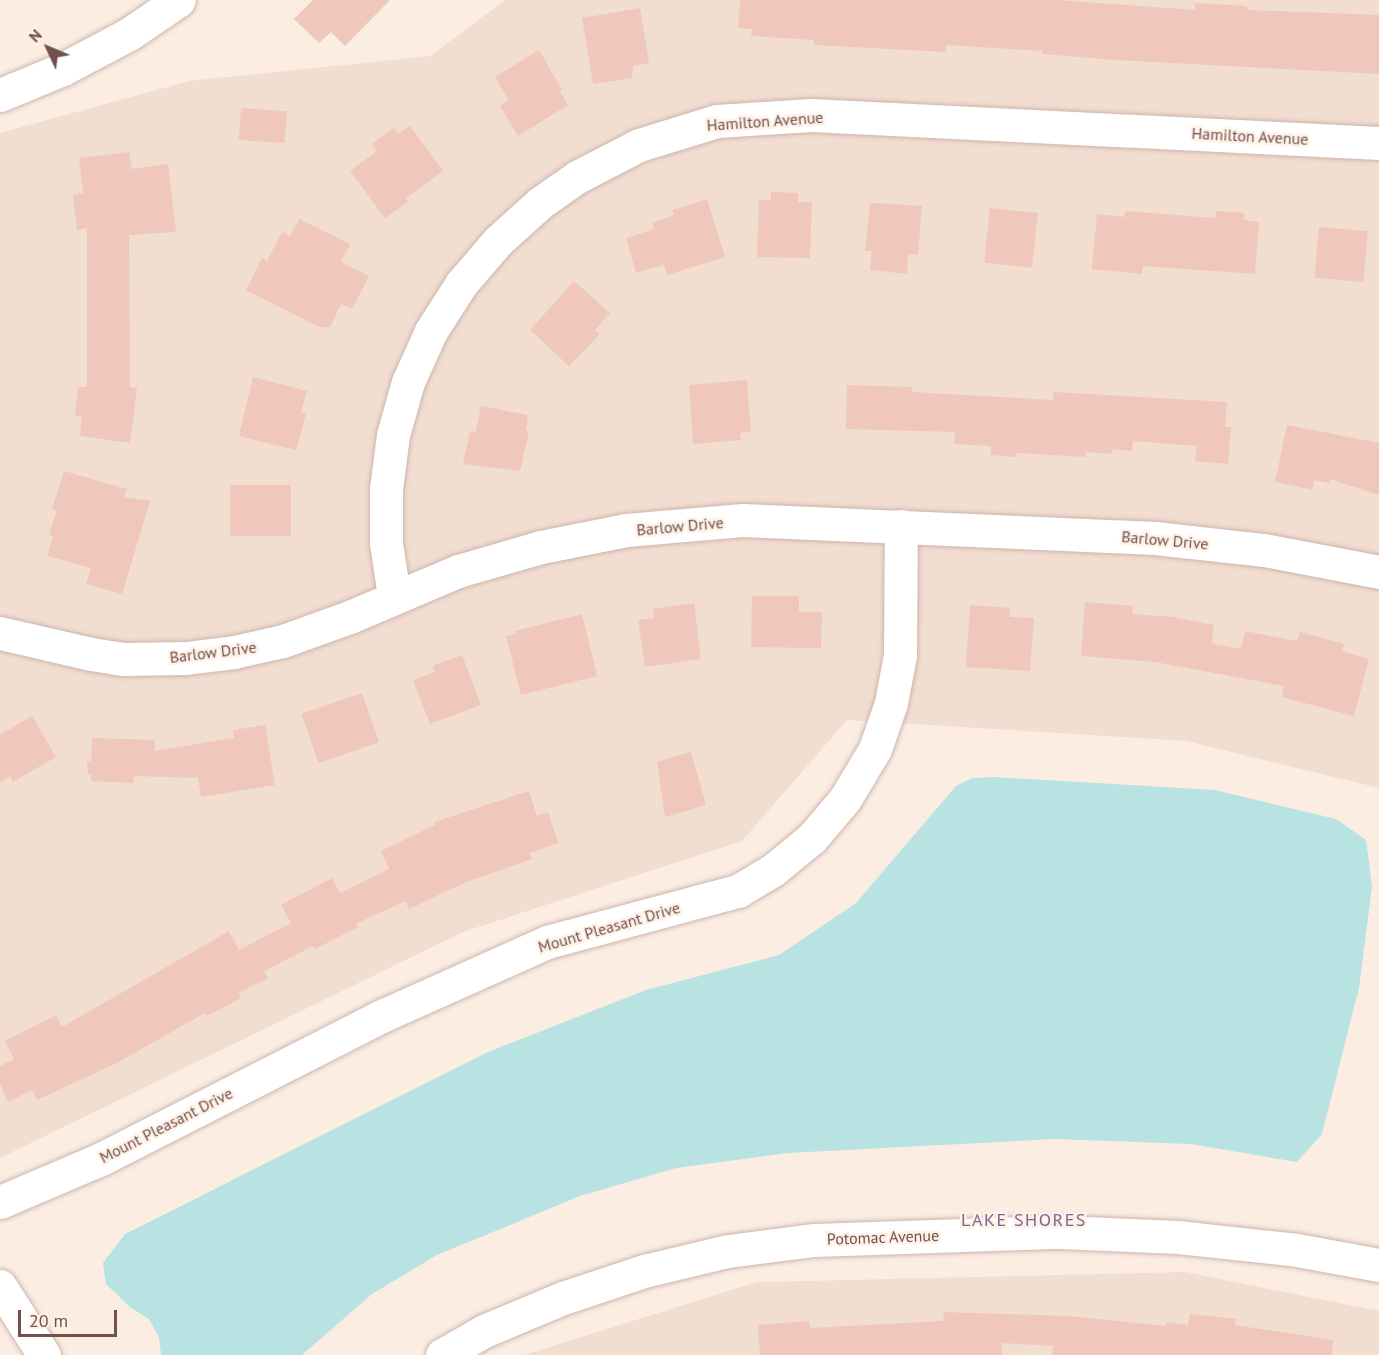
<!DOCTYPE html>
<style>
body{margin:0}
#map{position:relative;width:1379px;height:1355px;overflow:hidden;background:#fbede2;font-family:"PT Sans",sans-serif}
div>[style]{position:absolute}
.residential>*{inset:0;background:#f2ded1}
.water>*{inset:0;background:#b8e3e2}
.building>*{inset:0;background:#efc7bb;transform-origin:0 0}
.roads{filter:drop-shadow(0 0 2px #cdb5ac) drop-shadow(0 0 2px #cdb5ac)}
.minor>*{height:33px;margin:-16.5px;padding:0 16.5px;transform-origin:16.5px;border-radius:16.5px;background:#fff}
span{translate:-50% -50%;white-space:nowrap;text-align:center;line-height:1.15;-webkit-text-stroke:5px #fef2e8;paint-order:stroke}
.street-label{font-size:16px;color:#71514a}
.neighbourhood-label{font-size:18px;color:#7d6694;letter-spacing:1.5px}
.north{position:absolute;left:18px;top:18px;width:60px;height:60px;-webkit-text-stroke:4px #fef2e8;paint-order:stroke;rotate:314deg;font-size:16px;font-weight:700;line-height:24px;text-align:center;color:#71514a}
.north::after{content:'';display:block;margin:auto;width:21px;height:27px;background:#71514a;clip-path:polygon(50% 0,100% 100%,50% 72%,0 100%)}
.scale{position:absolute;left:18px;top:1310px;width:99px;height:27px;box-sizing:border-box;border:3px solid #71514a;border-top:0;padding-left:8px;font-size:18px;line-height:21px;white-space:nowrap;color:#71514a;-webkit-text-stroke:4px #fef2e8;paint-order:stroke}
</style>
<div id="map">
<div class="residential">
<i style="clip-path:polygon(505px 0,1379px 0,1379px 788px,1186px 741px,847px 720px,742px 841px,463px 932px,0 1158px,0 133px,189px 81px,430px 56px)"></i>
<i style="clip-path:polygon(1186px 1272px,1379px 1311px,1379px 1355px,524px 1355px,757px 1282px)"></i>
</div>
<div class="water">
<i style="clip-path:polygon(994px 777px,1215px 790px,1336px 819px,1366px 840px,1372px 887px,1359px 988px,1322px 1134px,1297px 1162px,1190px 1144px,1055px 1139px,788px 1153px,676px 1168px,580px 1196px,437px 1255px,372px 1294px,302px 1355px,161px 1355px,159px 1337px,149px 1319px,131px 1308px,106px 1284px,103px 1263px,125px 1234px,488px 1052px,646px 990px,779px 955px,856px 903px,956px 786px,972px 778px)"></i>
</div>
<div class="building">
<i style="clip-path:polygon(313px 0,390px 0,345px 46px,331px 32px,319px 43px,294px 19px)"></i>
<i style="clip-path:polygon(740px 0,1056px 0,1195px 10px,1195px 3px,1247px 6px,1247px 10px,1379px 15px,1379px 74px,1115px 60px,1042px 54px,1043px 51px,946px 45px,946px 52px,814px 45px,814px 40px,751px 36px,752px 29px,738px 28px)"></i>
<i style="clip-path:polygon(640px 8px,649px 63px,633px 66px,632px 78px,593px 84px,582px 18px)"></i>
<i style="clip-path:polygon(539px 50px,562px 90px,559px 90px,568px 105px,518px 136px,500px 106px,509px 100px,495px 77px)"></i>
<i style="left:241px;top:108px;width:46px;height:32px;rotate:4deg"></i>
<i style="clip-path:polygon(410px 126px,443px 171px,406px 198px,408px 202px,385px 218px,350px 171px,377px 151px,372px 144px,394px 128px,398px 134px)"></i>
<i style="clip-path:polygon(129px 152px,132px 169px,168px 164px,176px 232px,129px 235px,130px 387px,137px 388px,130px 443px,80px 436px,82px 417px,75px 416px,78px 387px,87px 387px,87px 228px,77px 230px,73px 195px,83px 193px,79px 158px)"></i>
<i style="clip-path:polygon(771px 192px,798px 193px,798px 202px,812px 202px,810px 258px,757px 257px,759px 200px,771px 200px)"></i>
<i style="clip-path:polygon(707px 199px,725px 257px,667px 275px,664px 265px,636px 273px,626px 238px,654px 229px,652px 223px,674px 215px,672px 210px)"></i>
<i style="clip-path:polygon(876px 203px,922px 206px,918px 255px,908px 254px,907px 274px,870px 270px,872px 251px,865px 251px,870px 204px)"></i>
<i style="left:990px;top:208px;width:48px;height:55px;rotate:6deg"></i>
<i style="clip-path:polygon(1125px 211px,1215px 218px,1216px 211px,1245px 213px,1244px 220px,1259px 222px,1255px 274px,1143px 266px,1142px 274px,1092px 269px,1097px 214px,1124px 217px)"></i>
<i style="clip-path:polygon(299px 219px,350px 244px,341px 262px,369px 276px,352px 309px,341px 304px,330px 327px,319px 327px,246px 290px,262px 258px,267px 261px,282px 232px,290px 236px)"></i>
<i style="left:1319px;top:227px;width:49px;height:51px;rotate:5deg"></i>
<i style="clip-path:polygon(574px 281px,610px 313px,595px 330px,600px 334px,569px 366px,530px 330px)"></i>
<i style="clip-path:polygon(253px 377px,307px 391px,301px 412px,306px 414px,296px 450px,239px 436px)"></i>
<i style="clip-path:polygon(747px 380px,751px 432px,740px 433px,741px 440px,693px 444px,689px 385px)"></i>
<i style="clip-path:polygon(847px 385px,912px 387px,912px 392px,1053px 400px,1054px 392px,1227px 402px,1225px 427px,1231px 427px,1228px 464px,1195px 461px,1197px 446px,1133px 441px,1132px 451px,1112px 449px,1112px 454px,1086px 452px,1085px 457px,1017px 453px,1016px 457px,991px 455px,991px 446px,954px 444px,955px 432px,846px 429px)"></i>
<i style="clip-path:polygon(481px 406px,528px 415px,526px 430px,529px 431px,520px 471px,463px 464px,470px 431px,476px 432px)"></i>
<i style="clip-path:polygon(1287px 425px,1379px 443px,1379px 495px,1330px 479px,1329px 483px,1314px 480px,1313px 490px,1275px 482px)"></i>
<i style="clip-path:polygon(64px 471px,127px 489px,124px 497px,150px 501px,122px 594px,86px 584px,91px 568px,47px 556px,53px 536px,49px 535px,57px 510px,52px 509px)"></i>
<i style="left:291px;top:485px;width:51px;height:61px;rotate:90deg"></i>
<i style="clip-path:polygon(752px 596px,799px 596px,799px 612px,822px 612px,821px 648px,751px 647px)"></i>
<i style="clip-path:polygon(1085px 602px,1133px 606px,1132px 614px,1173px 617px,1214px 625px,1212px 644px,1241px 649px,1245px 631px,1297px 641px,1300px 632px,1344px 644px,1342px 651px,1369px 659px,1354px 716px,1282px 697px,1284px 686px,1155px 662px,1081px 656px)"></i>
<i style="clip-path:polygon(694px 603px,701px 659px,645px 667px,638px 620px,654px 618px,653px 609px)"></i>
<i style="clip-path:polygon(970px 605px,1010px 608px,1010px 617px,1034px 618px,1030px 671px,966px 667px)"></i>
<i style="clip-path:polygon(582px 614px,597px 676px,521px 695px,506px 636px,516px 634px,515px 631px)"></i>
<i style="clip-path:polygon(462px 655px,481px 705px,430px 724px,413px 680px,435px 672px,432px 666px)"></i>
<i style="left:362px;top:693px;width:52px;height:64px;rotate:71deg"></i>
<i style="clip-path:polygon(32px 716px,56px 757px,13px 782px,10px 776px,0 782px,0 735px)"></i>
<i style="clip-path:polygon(265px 725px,275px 785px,201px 797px,198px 778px,134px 776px,133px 783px,91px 781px,91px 774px,88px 774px,87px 761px,91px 761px,92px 738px,155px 740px,155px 751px,234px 738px,233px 730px)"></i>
<i style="clip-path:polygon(691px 752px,706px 805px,665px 817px,657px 762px)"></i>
<i style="clip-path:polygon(529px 791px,537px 816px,548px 812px,558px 843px,530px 853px,532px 859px,466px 882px,409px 909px,405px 901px,356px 924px,358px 927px,315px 949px,313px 946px,264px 971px,268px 978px,238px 993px,241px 998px,207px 1016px,205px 1013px,117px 1063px,37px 1100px,32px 1090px,8px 1102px,0 1084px,0 1066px,14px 1059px,5px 1041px,56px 1015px,62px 1027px,229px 931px,239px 950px,291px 923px,281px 905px,332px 878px,340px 893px,389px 869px,381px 851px,435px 825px,434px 822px)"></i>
<i style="clip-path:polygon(944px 1312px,1068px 1316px,1166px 1326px,1167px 1322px,1188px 1325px,1190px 1314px,1236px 1319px,1235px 1325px,1333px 1340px,1332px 1355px,1052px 1355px,1053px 1346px,1002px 1343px,1002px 1355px,760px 1355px,758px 1325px,809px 1321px,810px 1328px,943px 1321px)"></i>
</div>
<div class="roads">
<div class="minor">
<i style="left:0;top:95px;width:68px;rotate:-22.4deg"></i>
<i style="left:63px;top:69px;width:75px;rotate:-27.9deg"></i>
<i style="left:129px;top:34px;width:60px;rotate:-34.2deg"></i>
<i style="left:394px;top:596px;width:54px;rotate:-98.6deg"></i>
<i style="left:386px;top:543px;width:54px;rotate:-90deg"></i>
<i style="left:386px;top:489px;width:54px;rotate:-82.6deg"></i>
<i style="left:393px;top:435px;width:55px;rotate:-74.2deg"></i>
<i style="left:408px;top:382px;width:56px;rotate:-65.7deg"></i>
<i style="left:431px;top:331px;width:56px;rotate:-57.4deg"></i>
<i style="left:461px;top:284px;width:57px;rotate:-49.3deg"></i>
<i style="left:498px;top:241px;width:57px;rotate:-42.1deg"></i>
<i style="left:540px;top:203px;width:45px;rotate:-35.1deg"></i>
<i style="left:577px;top:177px;width:70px;rotate:-27.3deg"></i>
<i style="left:639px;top:145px;width:82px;rotate:-17.1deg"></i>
<i style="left:717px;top:121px;width:94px;rotate:-3.7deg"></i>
<i style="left:811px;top:115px;width:569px;rotate:2.82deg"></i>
<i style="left:0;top:633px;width:93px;rotate:13deg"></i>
<i style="left:91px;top:654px;width:33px;rotate:9deg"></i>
<i style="left:124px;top:659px;width:62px;rotate:-0.9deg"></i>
<i style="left:186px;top:658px;width:48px;rotate:-7.1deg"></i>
<i style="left:234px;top:652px;width:50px;rotate:-12.7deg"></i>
<i style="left:283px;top:641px;width:73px;rotate:-19.9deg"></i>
<i style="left:352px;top:616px;width:115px;rotate:-23deg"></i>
<i style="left:458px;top:571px;width:86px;rotate:-16.1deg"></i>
<i style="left:541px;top:547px;width:87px;rotate:-11.3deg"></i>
<i style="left:626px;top:530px;width:117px;rotate:-4.9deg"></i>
<i style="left:743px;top:520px;width:412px;rotate:2.5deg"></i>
<i style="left:1155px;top:538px;width:110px;rotate:6.3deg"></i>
<i style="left:1264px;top:550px;width:117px;rotate:10.8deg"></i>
<i style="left:0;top:1202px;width:112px;rotate:-23.1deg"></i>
<i style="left:103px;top:1158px;width:315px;rotate:-27deg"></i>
<i style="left:384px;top:1015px;width:179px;rotate:-24.1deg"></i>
<i style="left:547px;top:942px;width:198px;rotate:-15deg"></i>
<i style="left:738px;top:891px;width:41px;rotate:-31deg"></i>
<i style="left:773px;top:870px;width:50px;rotate:-39.4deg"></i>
<i style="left:812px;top:838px;width:51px;rotate:-49.8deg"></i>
<i style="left:845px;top:799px;width:58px;rotate:-59deg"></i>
<i style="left:875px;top:749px;width:49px;rotate:-70.8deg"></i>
<i style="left:891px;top:703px;width:49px;rotate:-79.4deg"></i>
<i style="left:900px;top:655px;width:129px;rotate:-89.6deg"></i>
<i style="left:0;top:1286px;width:82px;rotate:57.5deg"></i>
<i style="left:442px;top:1355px;width:48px;rotate:-29.7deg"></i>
<i style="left:484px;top:1331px;width:86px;rotate:-22.7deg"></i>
<i style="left:563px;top:1298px;width:85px;rotate:-18.4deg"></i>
<i style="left:644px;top:1271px;width:86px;rotate:-13.4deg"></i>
<i style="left:728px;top:1251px;width:87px;rotate:-7.3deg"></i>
<i style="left:814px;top:1240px;width:246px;rotate:-1.9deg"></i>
<i style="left:1060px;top:1232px;width:118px;rotate:2.4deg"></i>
<i style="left:1178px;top:1237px;width:120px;rotate:6.2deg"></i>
<i style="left:1297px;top:1250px;width:83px;rotate:10.4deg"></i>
</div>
</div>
<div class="street-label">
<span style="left:765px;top:121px;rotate:-4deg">Hamilton Avenue</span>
<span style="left:1250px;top:136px;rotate:3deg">Hamilton Avenue</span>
<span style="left:680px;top:526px;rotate:-5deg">Barlow Drive</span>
<span style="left:1165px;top:540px;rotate:5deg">Barlow Drive</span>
<span style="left:213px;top:652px;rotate:-7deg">Barlow Drive</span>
<span style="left:609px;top:927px;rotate:-16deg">Mount Pleasant Drive</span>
<span style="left:166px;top:1125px;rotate:-27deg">Mount Pleasant Drive</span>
<span style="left:883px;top:1237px;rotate:-2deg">Potomac Avenue</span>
</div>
<div class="neighbourhood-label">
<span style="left:1024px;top:1220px">LAKE SHORES</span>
</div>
<div class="north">N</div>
<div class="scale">20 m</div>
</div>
